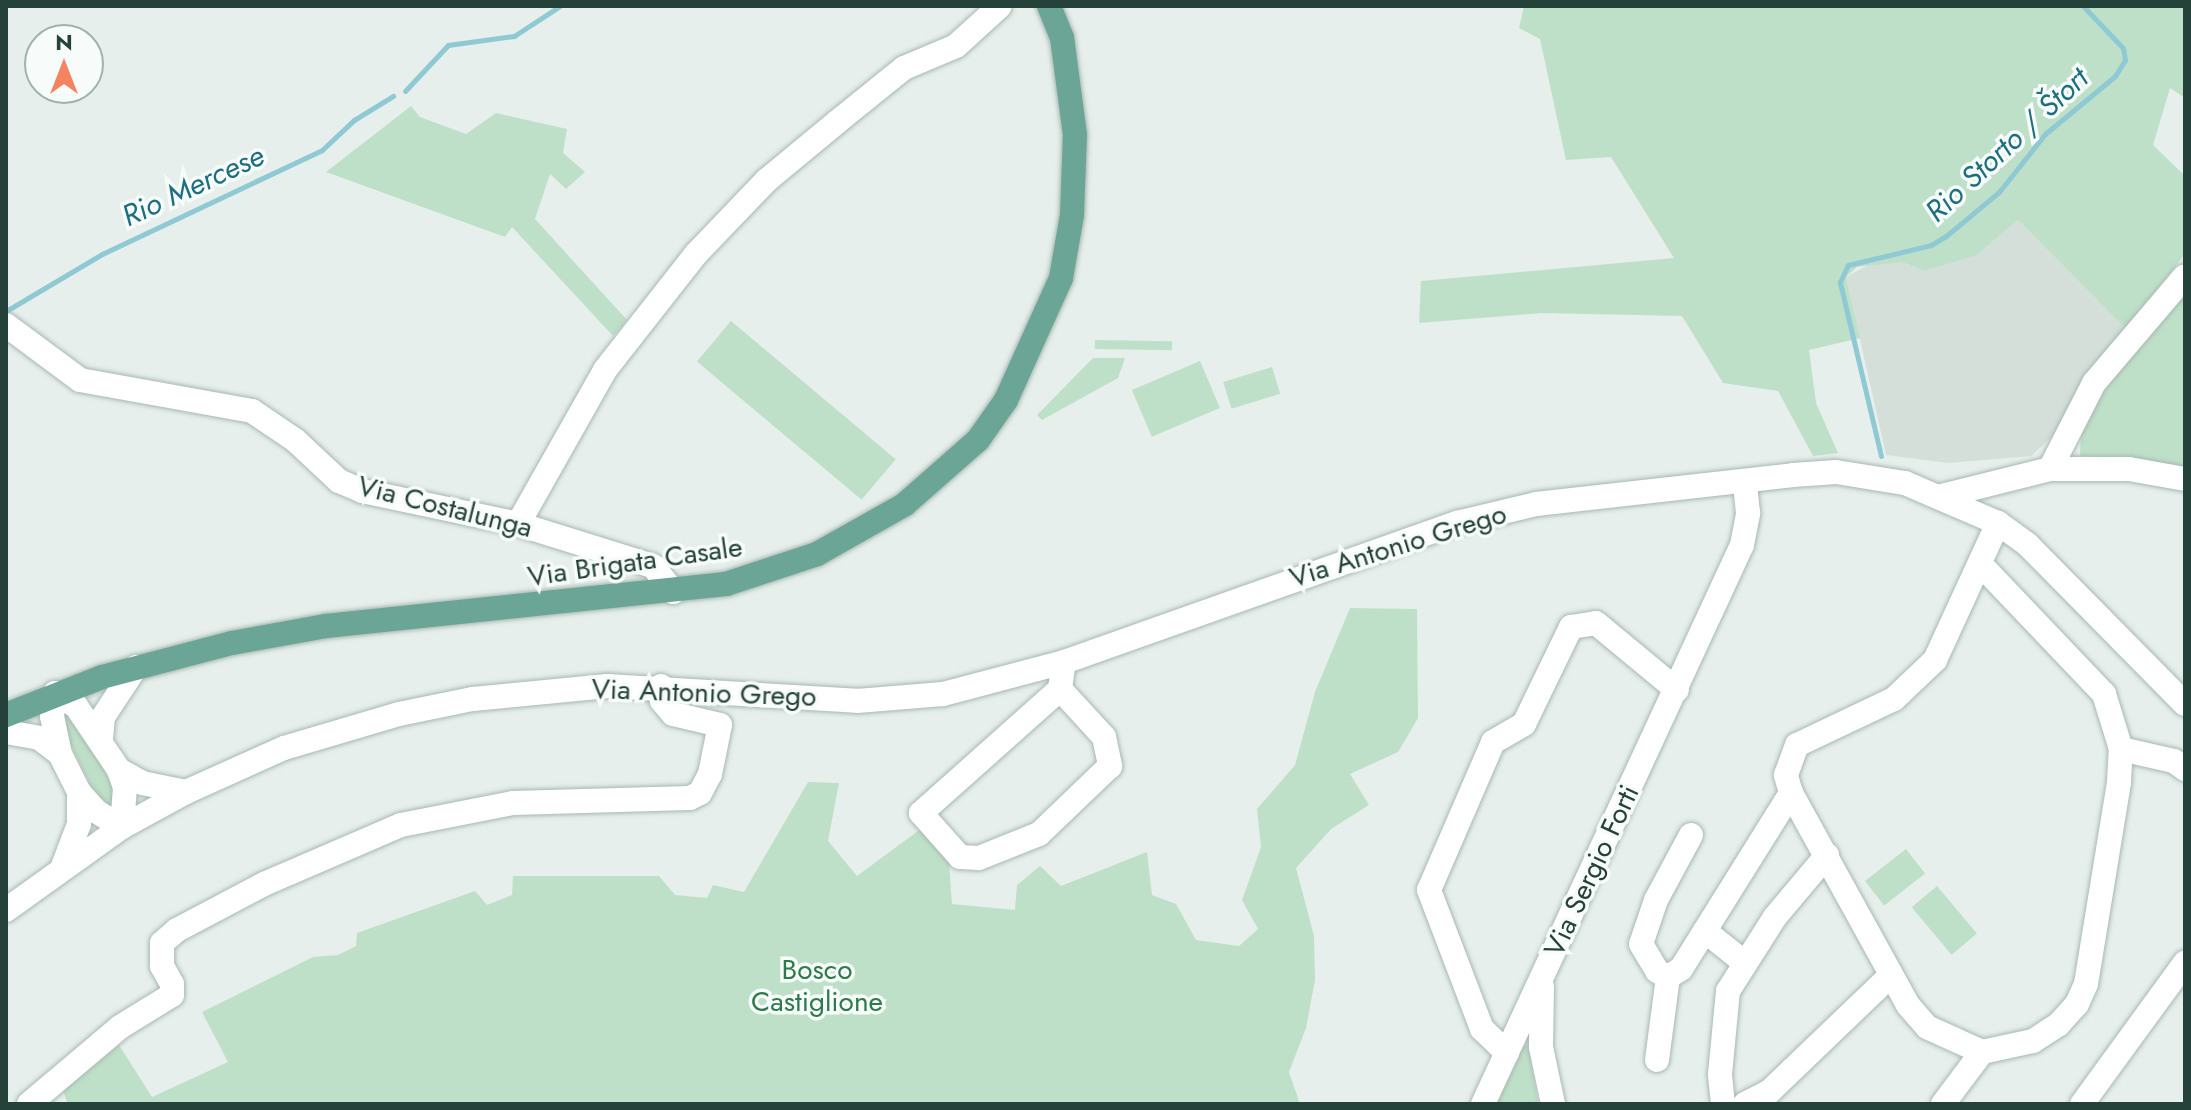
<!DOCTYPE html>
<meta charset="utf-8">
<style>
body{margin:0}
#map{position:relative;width:2191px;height:1110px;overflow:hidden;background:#e6efeb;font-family:Jost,sans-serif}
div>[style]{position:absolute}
.built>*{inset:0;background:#d4dfda}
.green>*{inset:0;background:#bfe0c8;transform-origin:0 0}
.stream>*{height:5px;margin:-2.5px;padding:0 2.5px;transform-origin:2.5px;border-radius:2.5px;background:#8ec9d4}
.roads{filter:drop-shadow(0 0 2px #a8b8b2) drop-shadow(0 0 2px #a8b8b2)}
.minor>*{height:24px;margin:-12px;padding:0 12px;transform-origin:12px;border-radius:12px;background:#fff}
.major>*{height:24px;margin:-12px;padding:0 12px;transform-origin:12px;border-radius:12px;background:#6aa596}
span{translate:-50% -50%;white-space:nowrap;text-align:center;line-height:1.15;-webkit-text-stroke:7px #f7fbf9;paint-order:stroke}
.street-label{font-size:28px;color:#24423a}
.park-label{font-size:28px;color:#2d7a4b}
.water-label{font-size:30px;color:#1c6f80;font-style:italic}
.frame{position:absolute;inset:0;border:8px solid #24423a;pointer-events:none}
.north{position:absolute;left:24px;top:24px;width:80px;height:80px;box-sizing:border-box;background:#f7fbf9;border:2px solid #a3b1ad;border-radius:50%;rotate:0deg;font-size:22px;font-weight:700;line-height:32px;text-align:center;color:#24423a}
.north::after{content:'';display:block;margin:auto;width:28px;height:36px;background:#f4845f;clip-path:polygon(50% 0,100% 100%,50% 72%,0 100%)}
</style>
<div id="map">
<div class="built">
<i style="clip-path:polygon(2018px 220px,2126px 329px,2055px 434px,2031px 456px,1949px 463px,1886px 455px,1846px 277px,1872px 263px,1902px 262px,1924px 271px,1974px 256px)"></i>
</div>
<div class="green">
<i style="clip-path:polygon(1524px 6px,2185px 6px,2185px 98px,2170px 88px,2153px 145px,2184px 175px,2185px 254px,2126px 329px,2018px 220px,1975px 256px,1924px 271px,1902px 262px,1857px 267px,1846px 277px,1860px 338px,1809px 350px,1816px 403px,1838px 453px,1813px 456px,1778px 391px,1723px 383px,1682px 316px,1541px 313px,1419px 323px,1421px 281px,1674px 258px,1611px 157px,1566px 160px,1540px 39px,1519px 28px)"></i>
<i style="clip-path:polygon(411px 106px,420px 117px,466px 134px,496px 113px,567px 129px,563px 153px,585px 172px,566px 189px,550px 174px,535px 219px,627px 320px,613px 336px,512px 227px,505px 237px,326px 172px)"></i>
<i style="clip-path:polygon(2185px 286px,2185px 472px,2136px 458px,2080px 456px,2081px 426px,2113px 365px)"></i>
<i style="left:731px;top:321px;width:215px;height:53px;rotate:40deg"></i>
<i style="left:1095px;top:340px;width:77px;height:9px;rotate:1deg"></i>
<i style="clip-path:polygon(1093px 358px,1125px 358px,1118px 378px,1042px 420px,1037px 415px)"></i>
<i style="left:1200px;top:361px;width:51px;height:74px;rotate:67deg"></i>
<i style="left:1272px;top:367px;width:28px;height:51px;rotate:73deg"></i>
<i style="clip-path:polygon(1350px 608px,1417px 609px,1418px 718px,1398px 752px,1350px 774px,1369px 805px,1331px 829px,1296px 868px,1314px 936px,1315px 980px,1306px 1028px,1289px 1072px,1300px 1104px,68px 1104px,63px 1091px,119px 1045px,152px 1097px,228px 1062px,202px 1012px,313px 957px,338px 955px,356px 946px,357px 933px,475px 891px,487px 905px,512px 895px,513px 876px,659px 876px,675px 895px,707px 898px,713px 885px,744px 892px,808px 782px,839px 783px,828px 841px,857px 876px,922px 828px,949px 862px,952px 904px,1015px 910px,1017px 885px,1040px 866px,1061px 886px,1147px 852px,1152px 895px,1176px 904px,1196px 940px,1239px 946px,1258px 929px,1242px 900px,1261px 847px,1257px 809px,1295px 765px,1315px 692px)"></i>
<i style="clip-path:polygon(64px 710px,80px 724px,114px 790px,116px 814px,97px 798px,63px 729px)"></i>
<i style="left:1906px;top:849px;width:31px;height:52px;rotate:52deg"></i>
<i style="left:1937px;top:886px;width:62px;height:33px;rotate:50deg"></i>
<i style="clip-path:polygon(1528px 1044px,1538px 1104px,1495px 1104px,1522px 1047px)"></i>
</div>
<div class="stream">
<i style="left:405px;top:91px;width:63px;rotate:-46.9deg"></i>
<i style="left:448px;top:45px;width:67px;rotate:-7.8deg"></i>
<i style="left:514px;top:36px;width:55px;rotate:-33.1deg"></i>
<i style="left:6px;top:311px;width:112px;rotate:-30.7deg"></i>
<i style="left:102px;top:254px;width:243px;rotate:-25.3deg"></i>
<i style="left:322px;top:150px;width:44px;rotate:-43.2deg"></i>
<i style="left:354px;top:120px;width:46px;rotate:-31.6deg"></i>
<i style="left:1881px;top:456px;width:179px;rotate:-103.3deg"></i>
<i style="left:1840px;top:282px;width:19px;rotate:-65deg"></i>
<i style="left:1848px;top:265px;width:85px;rotate:-13.5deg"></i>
<i style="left:1931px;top:245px;width:17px;rotate:-31deg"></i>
<i style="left:1946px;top:236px;width:69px;rotate:-39.7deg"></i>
<i style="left:1999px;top:192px;width:74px;rotate:-51.6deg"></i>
<i style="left:2045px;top:134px;width:91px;rotate:-39.6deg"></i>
<i style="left:2115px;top:76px;width:19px;rotate:-58deg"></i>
<i style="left:2125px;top:60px;width:12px;rotate:-99deg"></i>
<i style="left:2123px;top:48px;width:58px;rotate:-133.6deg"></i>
</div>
<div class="roads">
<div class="minor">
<i style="left:6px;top:325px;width:92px;rotate:36.6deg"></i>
<i style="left:80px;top:380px;width:175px;rotate:10.2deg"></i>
<i style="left:252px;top:411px;width:52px;rotate:34deg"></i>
<i style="left:295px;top:440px;width:60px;rotate:43deg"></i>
<i style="left:339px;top:481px;width:25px;rotate:23deg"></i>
<i style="left:362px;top:491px;width:159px;rotate:11.9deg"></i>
<i style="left:518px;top:524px;width:141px;rotate:17.3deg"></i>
<i style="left:653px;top:566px;width:33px;rotate:52deg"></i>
<i style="left:2050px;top:469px;width:97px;rotate:-62.9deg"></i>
<i style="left:2094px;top:383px;width:140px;rotate:-49.6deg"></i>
<i style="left:1942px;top:496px;width:111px;rotate:-14deg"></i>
<i style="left:2050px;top:469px;width:79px"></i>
<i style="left:2129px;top:469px;width:57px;rotate:10.1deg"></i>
<i style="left:518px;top:524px;width:177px;rotate:-60.5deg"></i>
<i style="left:605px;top:370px;width:147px;rotate:-51.9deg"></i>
<i style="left:696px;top:254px;width:103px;rotate:-46.2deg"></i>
<i style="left:767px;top:180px;width:91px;rotate:-39.6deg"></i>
<i style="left:837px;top:122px;width:86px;rotate:-38.9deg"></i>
<i style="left:904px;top:68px;width:56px;rotate:-22.9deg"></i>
<i style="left:956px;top:46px;width:59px;rotate:-42.3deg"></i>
<i style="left:1060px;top:689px;width:65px;rotate:47.5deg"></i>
<i style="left:1104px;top:737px;width:30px;rotate:78deg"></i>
<i style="left:1110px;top:766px;width:98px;rotate:136.2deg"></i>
<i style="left:1039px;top:834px;width:65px;rotate:158.2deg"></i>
<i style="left:979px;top:858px;width:19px;rotate:-177deg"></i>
<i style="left:960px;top:857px;width:59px;rotate:-131.6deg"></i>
<i style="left:921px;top:813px;width:186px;rotate:-41.7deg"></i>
<i style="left:1060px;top:689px;width:27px;rotate:-82deg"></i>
<i style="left:55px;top:693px;width:25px;rotate:32deg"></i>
<i style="left:76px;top:706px;width:77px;rotate:56.1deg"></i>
<i style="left:119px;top:770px;width:18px;rotate:71deg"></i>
<i style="left:125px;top:787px;width:40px;rotate:94.3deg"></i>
<i style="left:122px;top:827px;width:29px;rotate:-149deg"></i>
<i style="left:97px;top:812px;width:27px;rotate:-132deg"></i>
<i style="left:79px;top:792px;width:42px;rotate:-116.6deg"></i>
<i style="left:60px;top:754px;width:39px;rotate:-102deg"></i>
<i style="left:52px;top:716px;width:23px;rotate:-83deg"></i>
<i style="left:6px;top:732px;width:34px;rotate:10deg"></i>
<i style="left:39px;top:738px;width:26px;rotate:37deg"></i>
<i style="left:101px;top:739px;width:22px;rotate:-85deg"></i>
<i style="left:103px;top:717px;width:60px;rotate:-56.6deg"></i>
<i style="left:2121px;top:749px;width:54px;rotate:12.8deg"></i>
<i style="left:2174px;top:761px;width:14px;rotate:36deg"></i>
<i style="left:119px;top:770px;width:26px;rotate:29deg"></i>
<i style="left:142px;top:783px;width:45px;rotate:11.6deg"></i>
<i style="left:1691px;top:835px;width:74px;rotate:118.3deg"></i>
<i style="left:1656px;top:900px;width:46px;rotate:108.8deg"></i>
<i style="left:1641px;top:944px;width:31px;rotate:59deg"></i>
<i style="left:1657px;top:971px;width:13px;rotate:29deg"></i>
<i style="left:1668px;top:977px;width:15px;rotate:-32deg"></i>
<i style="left:1681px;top:969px;width:208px;rotate:-58deg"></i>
<i style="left:63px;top:866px;width:45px;rotate:-69.1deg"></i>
<i style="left:79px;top:824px;width:32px;rotate:-90deg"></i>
<i style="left:6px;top:910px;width:143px;rotate:-35.6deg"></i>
<i style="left:122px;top:827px;width:73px;rotate:-28.7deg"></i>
<i style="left:186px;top:792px;width:107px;rotate:-24.2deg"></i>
<i style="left:284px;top:748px;width:120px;rotate:-16.5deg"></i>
<i style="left:399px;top:714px;width:76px;rotate:-11.5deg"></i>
<i style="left:473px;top:699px;width:135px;rotate:-5.5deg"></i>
<i style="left:607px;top:686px;width:250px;rotate:3.4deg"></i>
<i style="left:857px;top:701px;width:86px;rotate:-4.7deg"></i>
<i style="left:943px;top:694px;width:125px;rotate:-14.8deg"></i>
<i style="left:1064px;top:662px;width:417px;rotate:-19.5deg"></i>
<i style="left:1457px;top:523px;width:81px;rotate:-13.5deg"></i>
<i style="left:1536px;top:504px;width:259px;rotate:-6.4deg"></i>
<i style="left:1793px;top:475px;width:43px;rotate:-4deg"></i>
<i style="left:1836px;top:472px;width:70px;rotate:9.1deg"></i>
<i style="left:1905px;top:483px;width:101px;rotate:23.3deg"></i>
<i style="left:1998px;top:523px;width:37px;rotate:36deg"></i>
<i style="left:2028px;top:545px;width:223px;rotate:45.4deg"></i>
<i style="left:1705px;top:931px;width:51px;rotate:38.7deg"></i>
<i style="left:1542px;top:987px;width:60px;rotate:91deg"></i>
<i style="left:1541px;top:1047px;width:58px;rotate:78.1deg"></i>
<i style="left:1982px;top:1052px;width:60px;rotate:-155.6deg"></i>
<i style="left:1927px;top:1027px;width:29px;rotate:-131deg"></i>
<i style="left:1908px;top:1005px;width:242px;rotate:-118.9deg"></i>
<i style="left:1791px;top:793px;width:19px;rotate:-106deg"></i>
<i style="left:1786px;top:775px;width:32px;rotate:-70deg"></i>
<i style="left:1797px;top:745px;width:107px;rotate:-25.4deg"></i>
<i style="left:1894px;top:699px;width:57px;rotate:-43.6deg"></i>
<i style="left:1935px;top:660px;width:151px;rotate:-65.3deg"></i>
<i style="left:1507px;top:1053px;width:35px;rotate:-136deg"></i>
<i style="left:1482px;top:1029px;width:149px;rotate:-110.9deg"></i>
<i style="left:1429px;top:890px;width:161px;rotate:-66.6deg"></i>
<i style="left:1493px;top:742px;width:36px;rotate:-30deg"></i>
<i style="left:1524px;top:724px;width:108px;rotate:-64.1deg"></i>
<i style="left:1571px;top:627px;width:25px;rotate:-9deg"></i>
<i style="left:1596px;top:623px;width:105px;rotate:39.6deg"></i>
<i style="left:1657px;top:1060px;width:84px;rotate:-82.5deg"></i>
<i style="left:29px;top:1104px;width:119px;rotate:-40.2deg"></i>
<i style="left:120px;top:1027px;width:61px;rotate:-31.6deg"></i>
<i style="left:172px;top:995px;width:11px;rotate:-90deg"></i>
<i style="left:172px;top:984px;width:21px;rotate:-119deg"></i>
<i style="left:162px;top:966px;width:23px;rotate:-90deg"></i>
<i style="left:162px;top:943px;width:20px;rotate:-41deg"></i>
<i style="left:177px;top:930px;width:98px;rotate:-27.9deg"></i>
<i style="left:264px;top:884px;width:149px;rotate:-23.3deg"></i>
<i style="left:401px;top:825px;width:114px;rotate:-11.1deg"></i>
<i style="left:513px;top:803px;width:177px;rotate:-1.6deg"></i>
<i style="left:690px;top:798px;width:11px;rotate:-27deg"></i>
<i style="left:700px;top:793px;width:21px;rotate:-62deg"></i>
<i style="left:710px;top:774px;width:50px;rotate:-78.5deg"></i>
<i style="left:720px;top:725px;width:48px;rotate:-166.8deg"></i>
<i style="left:673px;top:714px;width:17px;rotate:-130deg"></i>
<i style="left:662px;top:701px;width:15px;rotate:-94deg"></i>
<i style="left:1483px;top:1104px;width:616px;rotate:-65.14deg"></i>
<i style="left:1742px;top:545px;width:33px;rotate:-79deg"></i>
<i style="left:1748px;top:513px;width:31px;rotate:-96deg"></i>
<i style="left:1723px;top:1104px;width:30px;rotate:-96deg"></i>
<i style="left:1720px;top:1074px;width:83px;rotate:-84.5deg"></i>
<i style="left:1728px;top:991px;width:88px;rotate:-57.6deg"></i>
<i style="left:1775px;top:917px;width:81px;rotate:-50deg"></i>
<i style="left:1745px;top:1104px;width:27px;rotate:-27deg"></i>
<i style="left:1769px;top:1092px;width:166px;rotate:-43.8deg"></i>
<i style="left:1943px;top:1104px;width:65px;rotate:-53.1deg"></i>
<i style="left:1982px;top:1052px;width:52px;rotate:-12.2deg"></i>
<i style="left:2033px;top:1041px;width:30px;rotate:-33deg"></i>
<i style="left:2058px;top:1025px;width:28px;rotate:-48deg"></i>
<i style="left:2077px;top:1004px;width:22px;rotate:-66deg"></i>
<i style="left:2086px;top:984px;width:205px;rotate:-80.7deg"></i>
<i style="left:2119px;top:782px;width:33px;rotate:-87deg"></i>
<i style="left:2121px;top:749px;width:58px;rotate:-107.2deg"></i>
<i style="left:2104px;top:694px;width:177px;rotate:-133.6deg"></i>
<i style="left:2082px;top:1104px;width:175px;rotate:-53.9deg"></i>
</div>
<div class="major">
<i style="left:6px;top:715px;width:103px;rotate:-21.6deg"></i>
<i style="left:102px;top:677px;width:134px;rotate:-14.7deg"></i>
<i style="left:232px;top:643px;width:96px;rotate:-10.3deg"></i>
<i style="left:326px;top:626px;width:402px;rotate:-6deg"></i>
<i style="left:726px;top:584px;width:96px;rotate:-18.2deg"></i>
<i style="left:817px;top:554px;width:100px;rotate:-29.4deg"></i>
<i style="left:904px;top:505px;width:98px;rotate:-41.3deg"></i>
<i style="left:978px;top:440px;width:49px;rotate:-55deg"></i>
<i style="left:1006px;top:400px;width:134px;rotate:-65.7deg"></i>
<i style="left:1061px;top:278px;width:64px;rotate:-80.1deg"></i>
<i style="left:1072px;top:215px;width:80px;rotate:-87.9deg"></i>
<i style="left:1075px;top:135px;width:98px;rotate:-97.6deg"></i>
<i style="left:1062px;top:38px;width:35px;rotate:-112deg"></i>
</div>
</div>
<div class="street-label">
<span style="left:445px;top:507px;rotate:14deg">Via Costalunga</span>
<span style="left:1398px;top:546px;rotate:-17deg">Via Antonio Grego</span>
<span style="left:635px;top:562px;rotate:-8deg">Via Brigata Casale</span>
<span style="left:704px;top:693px;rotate:2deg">Via Antonio Grego</span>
<span style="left:1592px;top:871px;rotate:-65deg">Via Sergio Forti</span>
</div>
<div class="park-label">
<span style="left:817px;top:986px">Bosco<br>Castiglione</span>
</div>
<div class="water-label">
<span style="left:2007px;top:145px;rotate:-43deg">Rio Storto / Štort</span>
<span style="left:193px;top:186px;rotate:-25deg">Rio Mercese</span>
</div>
<div class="frame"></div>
<div class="north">N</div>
</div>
